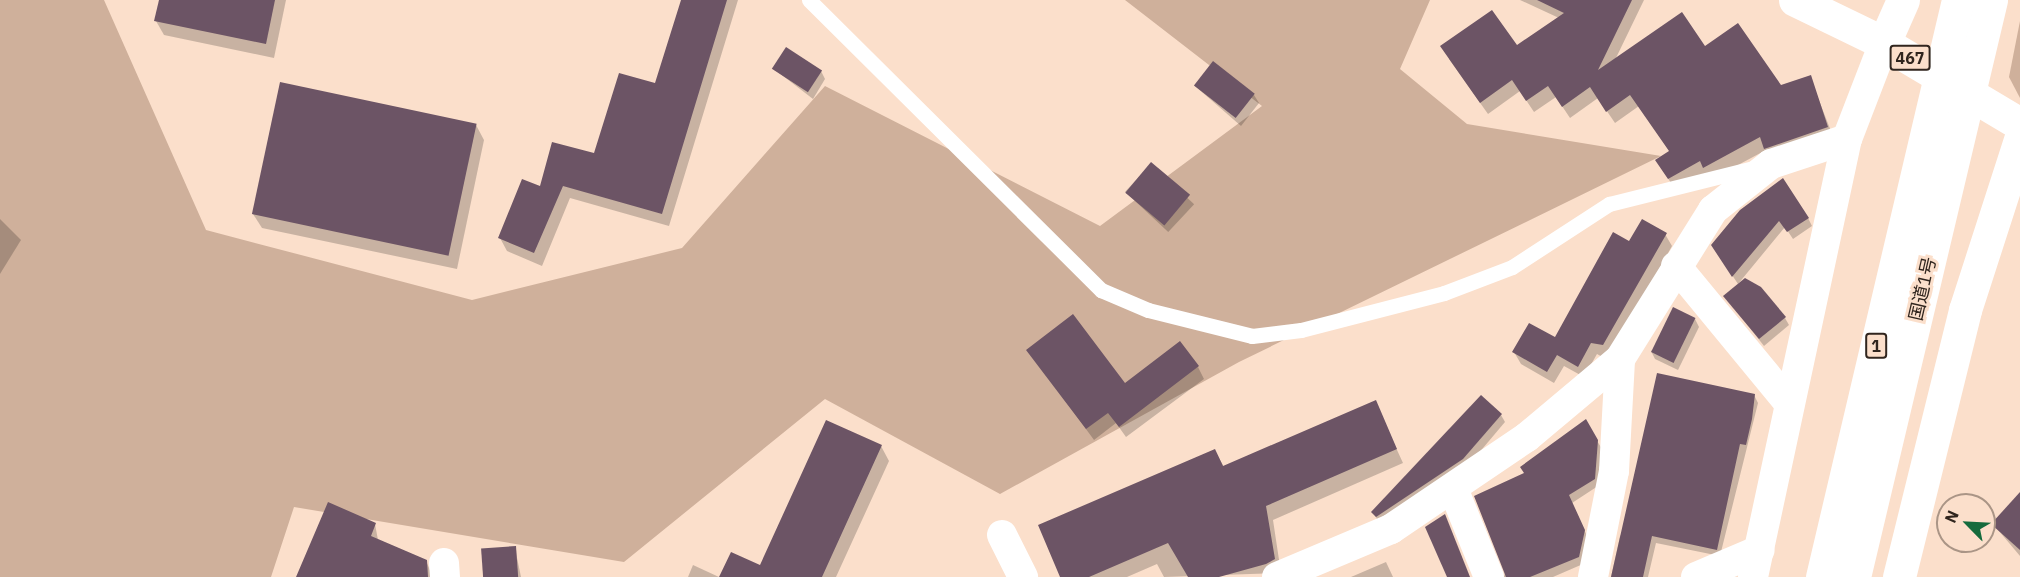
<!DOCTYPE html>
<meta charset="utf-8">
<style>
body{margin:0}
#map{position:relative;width:2020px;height:577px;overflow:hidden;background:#fbdfcb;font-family:"IBM Plex Sans","Noto Sans JP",sans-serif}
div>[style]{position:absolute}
.green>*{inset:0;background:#cfb09b}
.shadow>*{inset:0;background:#0003;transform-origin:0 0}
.building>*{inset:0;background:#6c5465;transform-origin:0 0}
.service>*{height:15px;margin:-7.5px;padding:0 7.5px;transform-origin:7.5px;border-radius:7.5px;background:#fff}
.minor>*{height:30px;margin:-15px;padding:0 15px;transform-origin:15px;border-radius:15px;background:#fff}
.trunk>*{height:33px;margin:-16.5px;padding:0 16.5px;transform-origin:16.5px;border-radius:16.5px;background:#fff}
span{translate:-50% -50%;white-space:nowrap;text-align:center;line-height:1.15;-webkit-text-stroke:6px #fbdfcb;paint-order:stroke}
.shield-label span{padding:2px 4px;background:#fbdfcb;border:2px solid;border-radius:4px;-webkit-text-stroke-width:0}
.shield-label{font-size:16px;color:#30251e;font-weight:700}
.street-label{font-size:18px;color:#30251e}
.north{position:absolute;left:1936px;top:493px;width:60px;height:60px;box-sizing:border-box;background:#fbdfcb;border:2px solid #aa9586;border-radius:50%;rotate:294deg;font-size:16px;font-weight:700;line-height:24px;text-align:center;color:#30251e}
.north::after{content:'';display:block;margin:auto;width:21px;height:27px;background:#156b3d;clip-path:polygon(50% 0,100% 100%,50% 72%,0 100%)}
</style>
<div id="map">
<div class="green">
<i style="clip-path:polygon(0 0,104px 0,206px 230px,472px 300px,682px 248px,825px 86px,1100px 226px,1262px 106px,1125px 0,1430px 0,1400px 69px,1467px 124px,1661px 156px,1239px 362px,1000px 494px,825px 399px,624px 562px,294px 507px,271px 577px,0 577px)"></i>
<i style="clip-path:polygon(2020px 21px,2020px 98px,2009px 77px)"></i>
</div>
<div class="shadow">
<i style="clip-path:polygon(160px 0,286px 0,274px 58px,164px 35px,156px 21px)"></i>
<i style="clip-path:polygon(682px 0,738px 0,669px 226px,570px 198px,542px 266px,507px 251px,500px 238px,541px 188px,595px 155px,656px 85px)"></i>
<i style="clip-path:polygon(1520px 0,1644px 0,1615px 60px,1705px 48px,1780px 87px,1810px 77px,1834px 139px,1772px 160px,1766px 150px,1712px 179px,1676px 191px,1664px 172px,1670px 152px,1639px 106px,1615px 123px,1598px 98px,1570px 118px,1556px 97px,1534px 112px,1520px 91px,1488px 114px,1449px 59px,1517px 48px,1559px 18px)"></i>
<i style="clip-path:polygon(774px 69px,821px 71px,825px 79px,813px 99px)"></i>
<i style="clip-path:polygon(1195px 86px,1254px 95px,1259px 103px,1241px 126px)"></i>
<i style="clip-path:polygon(476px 125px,484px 140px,457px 269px,262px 228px,253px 214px)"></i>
<i style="left:1151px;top:164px;width:59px;height:38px;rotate:43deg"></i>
<i style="clip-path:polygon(1742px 211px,1808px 218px,1812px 226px,1793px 239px,1785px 227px,1738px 284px,1718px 254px)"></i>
<i style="clip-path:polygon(0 219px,21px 240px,0 274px)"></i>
<i style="clip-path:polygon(1665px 234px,1672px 246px,1608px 360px,1597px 354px,1584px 377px,1564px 366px,1554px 383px,1521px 364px,1514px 352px,1555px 339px)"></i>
<i style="clip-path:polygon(1725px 296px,1785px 318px,1789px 325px,1764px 346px)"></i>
<i style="clip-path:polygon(1695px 319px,1699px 327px,1678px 370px,1655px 359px,1651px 351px)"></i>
<i style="clip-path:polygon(1028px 350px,1124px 385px,1198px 367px,1204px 379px,1126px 437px,1116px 423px,1094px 440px)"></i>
<i style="clip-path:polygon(1754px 395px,1758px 403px,1720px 556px,1656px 543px,1648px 577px,1611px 577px,1620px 536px)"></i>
<i style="clip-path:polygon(1375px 402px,1403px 463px,1273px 520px,1281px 573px,1164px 577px,1157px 564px,1127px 577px,1062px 577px,1215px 451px,1224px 467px)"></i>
<i style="clip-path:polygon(1501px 415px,1505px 422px,1467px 467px,1381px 523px,1377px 519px,1373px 512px)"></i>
<i style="clip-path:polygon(1585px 421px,1602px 449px,1598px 486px,1572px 503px,1588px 538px,1583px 564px,1553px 577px,1504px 577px,1526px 474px)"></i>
<i style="clip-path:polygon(881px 446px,889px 461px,836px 577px,721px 577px,761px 567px)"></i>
<i style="clip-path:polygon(2020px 494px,2020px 556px,1993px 524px)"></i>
<i style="clip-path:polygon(375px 524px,378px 540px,426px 561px,433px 577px,298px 577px)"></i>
<i style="clip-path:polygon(515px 548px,521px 577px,485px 577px)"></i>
<i style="clip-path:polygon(1386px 562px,1393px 577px,1351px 577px)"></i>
<i style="clip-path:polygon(693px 565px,719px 577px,688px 577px)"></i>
</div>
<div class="building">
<i style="clip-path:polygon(159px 0,275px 0,266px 44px,154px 21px)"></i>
<i style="clip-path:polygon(681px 0,727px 0,662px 214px,563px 186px,534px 253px,498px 238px,522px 179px,540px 186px,552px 142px,594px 153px,619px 73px,655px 83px)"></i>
<i style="clip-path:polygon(1537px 0,1632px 0,1598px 70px,1682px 12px,1705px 46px,1738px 23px,1781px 85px,1811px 75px,1828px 127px,1764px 149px,1760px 137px,1703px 168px,1700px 161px,1668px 179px,1655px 160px,1669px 151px,1630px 95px,1606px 112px,1590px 87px,1562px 107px,1548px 86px,1526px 101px,1512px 80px,1480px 103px,1440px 46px,1492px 10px,1517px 45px,1564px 13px)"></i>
<i style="left:786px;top:47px;width:43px;height:26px;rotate:33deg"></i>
<i style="left:1213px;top:61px;width:53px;height:31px;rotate:38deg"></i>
<i style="left:280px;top:82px;width:201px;height:135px;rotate:12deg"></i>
<i style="left:1151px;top:162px;width:51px;height:40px;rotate:40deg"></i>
<i style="clip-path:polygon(1783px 178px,1809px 218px,1787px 232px,1779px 221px,1732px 277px,1711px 245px,1740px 210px)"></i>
<i style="clip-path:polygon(1642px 219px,1667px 233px,1603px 345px,1591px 343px,1578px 367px,1557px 355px,1547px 372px,1512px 352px,1529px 323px,1555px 337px,1613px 232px,1629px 241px)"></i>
<i style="clip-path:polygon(1745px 278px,1761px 287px,1786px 317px,1759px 339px,1723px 296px)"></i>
<i style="left:1673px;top:307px;width:25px;height:50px;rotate:26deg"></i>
<i style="clip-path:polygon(1073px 314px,1125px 383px,1180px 341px,1199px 366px,1119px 427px,1108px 413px,1086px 429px,1026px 350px)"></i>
<i style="clip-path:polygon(1657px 373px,1755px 394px,1752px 419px,1746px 445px,1740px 444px,1717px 550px,1652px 536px,1643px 577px,1611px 577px)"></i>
<i style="clip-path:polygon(1481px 395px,1502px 414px,1463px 459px,1376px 517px,1371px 512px)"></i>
<i style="clip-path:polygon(1376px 400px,1397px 449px,1266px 506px,1275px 559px,1266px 564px,1219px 577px,1188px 577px,1168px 543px,1089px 577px,1060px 577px,1038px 525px,1215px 449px,1223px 466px)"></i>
<i style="clip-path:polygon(1586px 419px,1598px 440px,1595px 479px,1569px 495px,1585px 530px,1579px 557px,1530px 577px,1506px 577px,1474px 496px,1524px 473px,1520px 467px)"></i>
<i style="clip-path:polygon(826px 420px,882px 445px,822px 577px,719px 577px,731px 552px,760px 565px)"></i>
<i style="clip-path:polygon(2020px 492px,2020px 550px,1991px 524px)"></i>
<i style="clip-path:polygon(328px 502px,376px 523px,371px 536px,427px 560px,428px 577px,296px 577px)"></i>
<i style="clip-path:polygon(1445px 514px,1470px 577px,1447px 577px,1425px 527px)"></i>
<i style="left:516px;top:546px;width:31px;height:35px;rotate:86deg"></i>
</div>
<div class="service">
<i style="left:809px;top:0;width:412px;rotate:44.8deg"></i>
<i style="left:1101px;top:290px;width:51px;rotate:23.1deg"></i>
<i style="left:1148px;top:310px;width:107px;rotate:14deg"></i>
<i style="left:1252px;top:336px;width:49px;rotate:-7deg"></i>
<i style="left:1301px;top:330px;width:148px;rotate:-14.5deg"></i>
<i style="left:1444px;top:293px;width:73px;rotate:-20.9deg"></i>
<i style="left:1512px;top:267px;width:116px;rotate:-33deg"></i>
<i style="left:1609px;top:204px;width:157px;rotate:-14deg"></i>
</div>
<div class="minor">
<i style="left:1676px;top:266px;width:178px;rotate:50.5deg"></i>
<i style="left:1454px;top:491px;width:93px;rotate:67.9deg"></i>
<i style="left:1002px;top:535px;width:47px;rotate:63.4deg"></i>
<i style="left:444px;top:563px;width:14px;rotate:86deg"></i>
<i style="left:1277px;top:577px;width:124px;rotate:-22.8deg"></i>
<i style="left:1391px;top:529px;width:164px;rotate:-34.1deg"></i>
<i style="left:1527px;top:437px;width:121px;rotate:-40deg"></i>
<i style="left:1620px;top:359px;width:176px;rotate:-58deg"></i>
<i style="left:1713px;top:210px;width:74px;rotate:-38.4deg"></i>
<i style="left:1771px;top:164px;width:80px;rotate:-18.2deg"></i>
<i style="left:1593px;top:577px;width:108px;rotate:-78.8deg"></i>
<i style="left:1614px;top:471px;width:112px;rotate:-86.9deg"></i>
<i style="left:1696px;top:577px;width:69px;rotate:-22.9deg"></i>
<i style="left:1753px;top:577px;width:448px;rotate:-77.9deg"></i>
<i style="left:1847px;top:139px;width:103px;rotate:-68.9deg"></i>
</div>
<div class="trunk">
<i style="left:1795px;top:0;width:99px;rotate:25.8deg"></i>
<i style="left:1884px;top:43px;width:158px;rotate:30.8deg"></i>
<i style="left:1884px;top:43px;width:47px;rotate:-66.2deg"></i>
<i style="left:1822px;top:577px;width:593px;rotate:-76.74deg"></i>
<i style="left:1854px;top:577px;width:593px;rotate:-76.64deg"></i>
<i style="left:1899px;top:577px;width:275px;rotate:-76.1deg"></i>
<i style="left:1965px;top:310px;width:179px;rotate:-72.1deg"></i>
</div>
<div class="shield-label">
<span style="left:1910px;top:58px">467</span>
<span style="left:1876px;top:346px">1</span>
</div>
<div class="street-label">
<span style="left:1923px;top:289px;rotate:-77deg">国道1号</span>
</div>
<div class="north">N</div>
</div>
